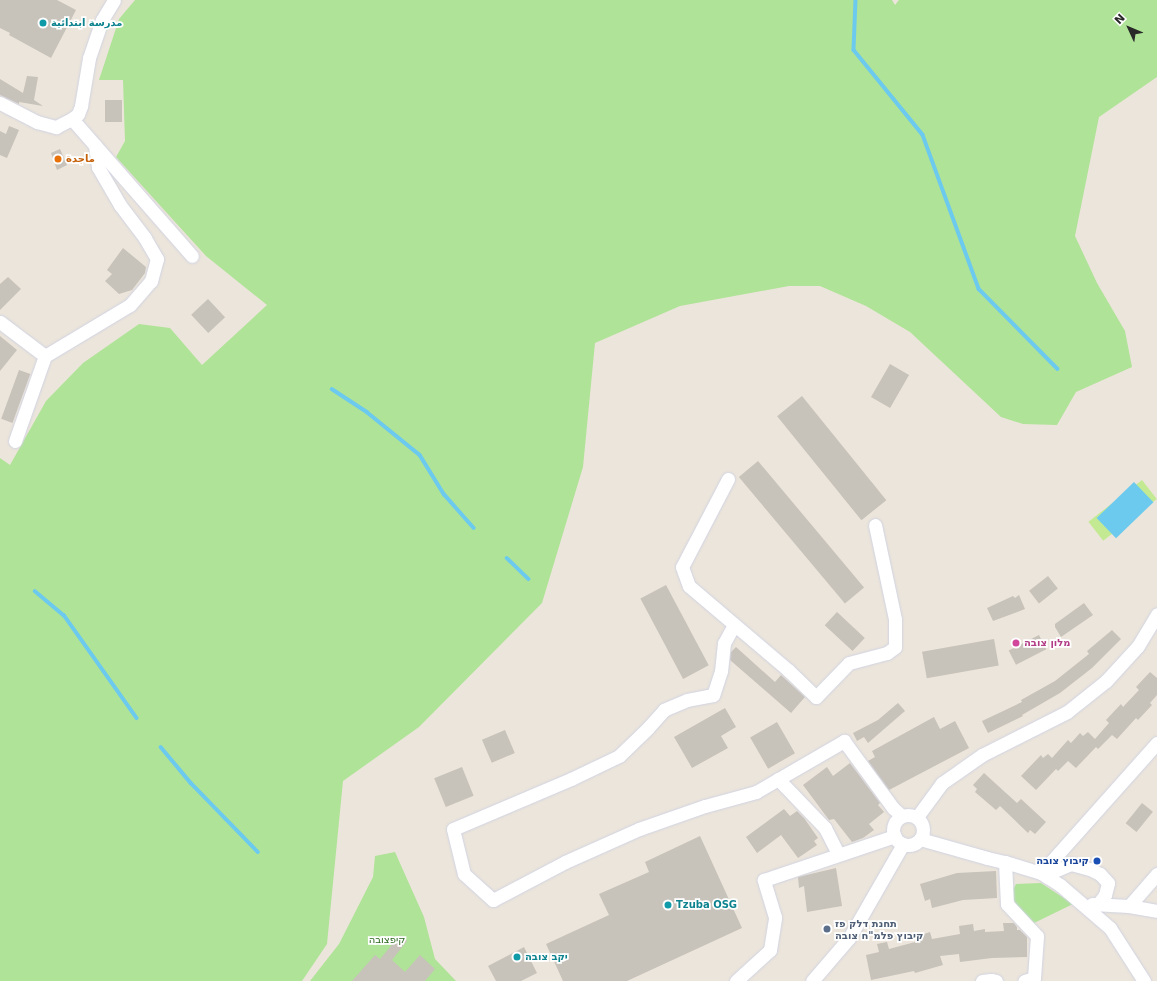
<!DOCTYPE html>
<meta charset="utf-8">
<style>
body{margin:0}
#map{position:relative;width:1157px;height:981px;overflow:hidden;background:#ece5db;font-family:"DejaVu Sans",Cairo,"Noto Sans Hebrew",sans-serif}
div>[style]{position:absolute}
.green>*{inset:0;background:#afe397}
.pitch>*{inset:0;background:#c3ea92;transform-origin:0 0}
.water>*{inset:0;background:#6dcaef;transform-origin:0 0}
.stream>*{height:3.5px;margin:-1.75px;padding:0 1.75px;transform-origin:1.75px;border-radius:1.75px;background:#6dcaef}
.building>*{inset:0;background:#c7c2ba;transform-origin:0 0}
.roads{filter:drop-shadow(0 0 1px #d0d3e2) drop-shadow(0 0 1px #d0d3e2)}
.minor>*{height:13px;margin:-6.5px;padding:0 6.5px;transform-origin:6.5px;border-radius:6.5px;background:#fff}
.minor>.ring{margin:-6.5px;padding:0;box-sizing:content-box;background:none;border:13px solid #fff;border-radius:50%}
.dots>*{width:11px;height:11px;translate:-50% -50%;box-sizing:border-box;border:2px solid #fff;border-radius:50%}
span{translate:-50% -50%;white-space:nowrap;text-align:center;line-height:1.15;-webkit-text-stroke:3.5px #fff;paint-order:stroke}
.culture-label{font-size:10px;color:#0d838f;font-weight:700}
.left{translate:0 -50%;text-align:left}
.food-label{font-size:10px;color:#c56008;font-weight:700}
.hotel-label{font-size:10px;color:#b23c85;font-weight:700}
.transit-label{font-size:10px;color:#164399;font-weight:700}
.right{translate:-100% -50%;text-align:right}
.service-label{font-size:10px;color:#4e5e75;font-weight:700}
.park-label{font-size:10px;color:#286619}
.north{position:absolute;left:1109px;top:8px;width:40px;height:40px;-webkit-text-stroke:3px #fff;paint-order:stroke;rotate:314deg;font-size:11px;font-weight:700;line-height:16px;text-align:center;color:#292929}
.north::after{content:'';display:block;margin:auto;width:14px;height:18px;background:#292929;clip-path:polygon(50% 0,100% 100%,50% 72%,0 100%)}
</style>
<div id="map">
<div class="green">
<i style="clip-path:polygon(135px 0,892px 0,895px 5px,899px 0,1157px 0,1157px 77px,1099px 117px,1075px 236px,1097px 283px,1125px 331px,1132px 367px,1076px 392px,1057px 425px,1023px 424px,1001px 417px,910px 332px,866px 306px,820px 286px,789px 286px,680px 306px,595px 343px,583px 467px,542px 603px,419px 727px,343px 781px,327px 944px,302px 981px,0 981px,0 458px,10px 465px,46px 401px,83px 363px,139px 324px,170px 328px,202px 365px,267px 305px,206px 256px,116px 157px,125px 141px,123px 80px,99px 80px,119px 19px)"></i>
<i style="clip-path:polygon(395px 852px,424px 917px,435px 959px,456px 981px,310px 981px,339px 944px,373px 877px,375px 856px)"></i>
<i style="clip-path:polygon(1041px 883px,1073px 904px,1034px 923px,1016px 904px,1011px 894px,1016px 884px)"></i>
</div>
<div class="pitch">
<i style="left:1142px;top:480px;width:24px;height:68px;rotate:52deg"></i>
</div>
<div class="water">
<i style="left:1134px;top:482px;width:28px;height:52px;rotate:46deg"></i>
</div>
<div class="stream">
<i style="left:856px;top:0;width:50px;rotate:92.3deg"></i>
<i style="left:854px;top:50px;width:109px;rotate:50.9deg"></i>
<i style="left:923px;top:135px;width:164px;rotate:70deg"></i>
<i style="left:979px;top:289px;width:112px;rotate:45.4deg"></i>
<i style="left:332px;top:389px;width:42px;rotate:33.3deg"></i>
<i style="left:367px;top:412px;width:68px;rotate:39.1deg"></i>
<i style="left:420px;top:455px;width:46px;rotate:58.4deg"></i>
<i style="left:444px;top:494px;width:45px;rotate:48.6deg"></i>
<i style="left:507px;top:558px;width:30px;rotate:44deg"></i>
<i style="left:35px;top:591px;width:38px;rotate:40deg"></i>
<i style="left:64px;top:615px;width:126px;rotate:54.7deg"></i>
<i style="left:161px;top:747px;width:47px;rotate:50.2deg"></i>
<i style="left:191px;top:783px;width:96px;rotate:45.8deg"></i>
</div>
<div class="building">
<i style="clip-path:polygon(0 0,57px 0,76px 10px,51px 58px,9px 35px,10px 33px,0 28px)"></i>
<i style="clip-path:polygon(27px 76px,38px 77px,34px 100px,43px 106px,19px 102px,19px 104px,0 95px,0 79px,23px 93px)"></i>
<i style="left:105px;top:100px;width:17px;height:22px"></i>
<i style="clip-path:polygon(9px 126px,19px 130px,7px 158px,0 155px,0 131px,6px 134px)"></i>
<i style="clip-path:polygon(60px 149px,67px 165px,57px 170px,51px 153px)"></i>
<i style="clip-path:polygon(123px 248px,146px 267px,145px 273px,132px 290px,119px 294px,105px 281px,112px 274px,107px 270px)"></i>
<i style="clip-path:polygon(8px 277px,21px 289px,0 310px,0 284px)"></i>
<i style="left:208px;top:299px;width:25px;height:23px;rotate:47deg"></i>
<i style="clip-path:polygon(0 336px,17px 350px,0 371px)"></i>
<i style="left:890px;top:364px;width:22px;height:38px;rotate:30deg"></i>
<i style="left:19px;top:370px;width:12px;height:52px;rotate:20deg"></i>
<i style="left:802px;top:396px;width:134px;height:32px;rotate:51deg"></i>
<i style="left:758px;top:461px;width:165px;height:25px;rotate:50deg"></i>
<i style="left:1048px;top:576px;width:16px;height:24px;rotate:52deg"></i>
<i style="left:666px;top:585px;width:91px;height:29px;rotate:62deg"></i>
<i style="clip-path:polygon(1019px 595px,1025px 609px,993px 621px,987px 608px,1013px 596px,1015px 598px)"></i>
<i style="clip-path:polygon(1084px 603px,1093px 615px,1061px 637px,1055px 627px,1055px 624px)"></i>
<i style="left:837px;top:612px;width:38px;height:18px;rotate:43deg"></i>
<i style="clip-path:polygon(1112px 630px,1121px 639px,1092px 668px,1060px 693px,1022px 715px,1023px 716px,988px 733px,982px 721px,1022px 702px,1021px 700px,1055px 681px,1089px 654px,1087px 651px)"></i>
<i style="left:1039px;top:635px;width:16px;height:34px;rotate:63deg"></i>
<i style="left:994px;top:639px;width:27px;height:73px;rotate:80deg"></i>
<i style="clip-path:polygon(736px 647px,775px 682px,781px 675px,805px 697px,791px 713px,730px 660px,731px 652px)"></i>
<i style="clip-path:polygon(1150px 672px,1157px 678px,1157px 695px,1150px 703px,1152px 705px,1138px 720px,1136px 718px,1117px 739px,1112px 735px,1098px 749px,1096px 747px,1076px 768px,1068px 761px,1058px 771px,1056px 769px,1036px 790px,1021px 776px,1041px 755px,1043px 758px,1048px 754px,1052px 758px,1068px 740px,1071px 743px,1080px 733px,1083px 736px,1088px 732px,1095px 739px,1109px 723px,1106px 720px,1121px 704px,1123px 707px,1139px 690px,1136px 687px)"></i>
<i style="clip-path:polygon(898px 703px,905px 711px,868px 743px,864px 737px,857px 741px,853px 733px,878px 720px)"></i>
<i style="clip-path:polygon(725px 708px,736px 727px,721px 736px,728px 748px,692px 768px,674px 737px)"></i>
<i style="clip-path:polygon(934px 717px,940px 729px,955px 721px,969px 748px,889px 790px,868px 761px,875px 757px,872px 751px)"></i>
<i style="left:777px;top:722px;width:36px;height:31px;rotate:60deg"></i>
<i style="left:505px;top:730px;width:25px;height:25px;rotate:67deg"></i>
<i style="clip-path:polygon(850px 763px,880px 803px,878px 805px,884px 812px,869px 824px,874px 830px,863px 838px,852px 842px,834px 819px,829px 820px,803px 785px,827px 767px,833px 776px)"></i>
<i style="left:462px;top:767px;width:31px;height:30px;rotate:68deg"></i>
<i style="clip-path:polygon(984px 773px,1017px 803px,1021px 799px,1046px 822px,1035px 834px,1030px 830px,1028px 833px,1000px 806px,996px 810px,975px 792px,977px 789px,973px 785px)"></i>
<i style="left:1142px;top:803px;width:14px;height:26px;rotate:39deg"></i>
<i style="clip-path:polygon(784px 809px,790px 816px,797px 811px,804px 818px,818px 838px,814px 841px,817px 845px,798px 858px,781px 835px,757px 853px,746px 837px)"></i>
<i style="clip-path:polygon(700px 836px,742px 928px,627px 981px,563px 981px,546px 944px,609px 915px,599px 894px,649px 872px,645px 862px)"></i>
<i style="clip-path:polygon(836px 868px,842px 906px,807px 912px,804px 886px,799px 888px,798px 877px)"></i>
<i style="clip-path:polygon(996px 871px,997px 898px,963px 900px,932px 908px,930px 899px,925px 901px,920px 884px,957px 873px)"></i>
<i style="clip-path:polygon(1003px 923px,1014px 923px,1017px 927px,1017px 930px,1020px 930px,1027px 937px,1027px 957px,992px 958px,960px 962px,959px 954px,940px 956px,943px 965px,915px 973px,914px 971px,871px 980px,866px 955px,879px 952px,877px 944px,887px 942px,889px 949px,919px 941px,918px 936px,930px 932px,932px 939px,960px 934px,959px 926px,973px 924px,974px 931px,985px 929px,985px 932px,1004px 931px)"></i>
<i style="clip-path:polygon(400px 935px,407px 941px,392px 960px,405px 972px,420px 955px,435px 969px,425px 981px,352px 981px,375px 955px,380px 959px)"></i>
<i style="clip-path:polygon(524px 947px,537px 973px,521px 981px,496px 981px,488px 966px)"></i>
</div>
<div class="roads">
<div class="minor">
<i style="left:0;top:103px;width:42px;rotate:27.2deg"></i>
<i style="left:37px;top:122px;width:20px;rotate:15deg"></i>
<i style="left:56px;top:127px;width:18px;rotate:-27deg"></i>
<i style="left:72px;top:119px;width:8px;rotate:-40deg"></i>
<i style="left:78px;top:114px;width:9px;rotate:-69deg"></i>
<i style="left:81px;top:106px;width:49px;rotate:-80.5deg"></i>
<i style="left:89px;top:58px;width:40px;rotate:-71.1deg"></i>
<i style="left:102px;top:20px;width:23px;rotate:-59deg"></i>
<i style="left:72px;top:119px;width:182px;rotate:48.8deg"></i>
<i style="left:0;top:322px;width:56px;rotate:37.1deg"></i>
<i style="left:15px;top:441px;width:90px;rotate:-70.6deg"></i>
<i style="left:45px;top:356px;width:99px;rotate:-31deg"></i>
<i style="left:130px;top:305px;width:32px;rotate:-49deg"></i>
<i style="left:151px;top:281px;width:23px;rotate:-75deg"></i>
<i style="left:157px;top:259px;width:24px;rotate:-120deg"></i>
<i style="left:145px;top:238px;width:41px;rotate:-127.1deg"></i>
<i style="left:120px;top:205px;width:44px;rotate:-120.1deg"></i>
<i style="left:98px;top:167px;width:22px;rotate:-98deg"></i>
<i style="left:728px;top:479px;width:99px;rotate:117.6deg"></i>
<i style="left:682px;top:567px;width:20px;rotate:70deg"></i>
<i style="left:689px;top:586px;width:130px;rotate:40.3deg"></i>
<i style="left:788px;top:670px;width:39px;rotate:44deg"></i>
<i style="left:816px;top:697px;width:47px;rotate:-45.9deg"></i>
<i style="left:849px;top:663px;width:39px;rotate:-15deg"></i>
<i style="left:887px;top:653px;width:10px;rotate:-37deg"></i>
<i style="left:895px;top:647px;width:28px;rotate:-90deg"></i>
<i style="left:895px;top:619px;width:96px;rotate:-102deg"></i>
<i style="left:734px;top:625px;width:21px;rotate:119deg"></i>
<i style="left:724px;top:643px;width:28px;rotate:96deg"></i>
<i style="left:721px;top:671px;width:25px;rotate:108deg"></i>
<i style="left:713px;top:695px;width:26px;rotate:169deg"></i>
<i style="left:687px;top:700px;width:25px;rotate:157deg"></i>
<i style="left:664px;top:710px;width:24px;rotate:132deg"></i>
<i style="left:648px;top:728px;width:40px;rotate:136deg"></i>
<i style="left:619px;top:756px;width:53px;rotate:154.4deg"></i>
<i style="left:571px;top:779px;width:128px;rotate:157deg"></i>
<i style="left:453px;top:829px;width:46px;rotate:76.3deg"></i>
<i style="left:464px;top:874px;width:39px;rotate:42deg"></i>
<i style="left:493px;top:900px;width:81px;rotate:-27.8deg"></i>
<i style="left:565px;top:862px;width:81px;rotate:-24deg"></i>
<i style="left:639px;top:829px;width:70px;rotate:-19.2deg"></i>
<i style="left:705px;top:806px;width:53px;rotate:-15.4deg"></i>
<i style="left:756px;top:792px;width:102px;rotate:-30.1deg"></i>
<i style="left:844px;top:741px;width:83px;rotate:53.8deg"></i>
<i style="left:893px;top:808px;width:12px;rotate:42deg"></i>
<i style="left:778px;top:779px;width:68px;rotate:46.2deg"></i>
<i style="left:825px;top:828px;width:29px;rotate:63deg"></i>
<i class="ring" style="left:893px;top:815px;width:17px;height:17px"></i>
<i style="left:917px;top:817px;width:42px;rotate:-53.7deg"></i>
<i style="left:942px;top:783px;width:49px;rotate:-35deg"></i>
<i style="left:982px;top:755px;width:95px;rotate:-26.8deg"></i>
<i style="left:1067px;top:712px;width:50px;rotate:-38.5deg"></i>
<i style="left:1106px;top:681px;width:47px;rotate:-47.6deg"></i>
<i style="left:1138px;top:646px;width:37px;rotate:-59deg"></i>
<i style="left:920px;top:839px;width:70px;rotate:15.8deg"></i>
<i style="left:987px;top:858px;width:18px;rotate:13deg"></i>
<i style="left:1005px;top:862px;width:38px;rotate:17deg"></i>
<i style="left:1041px;top:873px;width:22px;rotate:32deg"></i>
<i style="left:1060px;top:885px;width:66px;rotate:40.7deg"></i>
<i style="left:1110px;top:928px;width:63px;rotate:57.3deg"></i>
<i style="left:1005px;top:862px;width:42px;rotate:87.3deg"></i>
<i style="left:1007px;top:904px;width:44px;rotate:46.8deg"></i>
<i style="left:1037px;top:936px;width:42px;rotate:94.1deg"></i>
<i style="left:1034px;top:978px;width:10px;rotate:163deg"></i>
<i style="left:1041px;top:873px;width:174px;rotate:-48.3deg"></i>
<i style="left:1047px;top:877px;width:7px;rotate:-45deg"></i>
<i style="left:1052px;top:872px;width:21px;rotate:-23deg"></i>
<i style="left:1071px;top:864px;width:20px;rotate:15deg"></i>
<i style="left:1090px;top:869px;width:11px;rotate:27deg"></i>
<i style="left:1100px;top:874px;width:12px;rotate:48deg"></i>
<i style="left:1108px;top:883px;width:12px;rotate:104deg"></i>
<i style="left:1105px;top:895px;width:11px;rotate:128deg"></i>
<i style="left:1092px;top:904px;width:37px;rotate:3deg"></i>
<i style="left:1129px;top:906px;width:28px;rotate:10deg"></i>
<i style="left:1129px;top:906px;width:43px;rotate:-48.8deg"></i>
<i style="left:736px;top:981px;width:46px;rotate:-42.4deg"></i>
<i style="left:770px;top:950px;width:33px;rotate:-81deg"></i>
<i style="left:775px;top:917px;width:39px;rotate:-107deg"></i>
<i style="left:764px;top:880px;width:138px;rotate:-18.6deg"></i>
<i style="left:812px;top:981px;width:57px;rotate:-49.3deg"></i>
<i style="left:849px;top:938px;width:108px;rotate:-60.1deg"></i>
<i style="left:982px;top:981px;width:9px;rotate:-6deg"></i>
<i style="left:991px;top:980px;width:5px;rotate:11deg"></i>
</div>
</div>
<div class="dots">
<i style="left:43px;top:23px;background:#0f9aa8"></i>
<i style="left:58px;top:159px;background:#e8710a"></i>
<i style="left:1016px;top:643px;background:#d1479c"></i>
<i style="left:1097px;top:861px;background:#1a4fb4"></i>
<i style="left:668px;top:905px;background:#0f9aa8"></i>
<i style="left:827px;top:929px;background:#5c6f8a"></i>
<i style="left:517px;top:957px;background:#0f9aa8"></i>
</div>
<div class="culture-label">
<span class="left" style="left:51px;top:23px">مدرسة ابتدائية</span>
<span class="left" style="left:676px;top:905px">Tzuba OSG</span>
<span class="left" style="left:525px;top:957px">יקב צובה</span>
</div>
<div class="food-label">
<span class="left" style="left:66px;top:159px">ماجدة</span>
</div>
<div class="hotel-label">
<span class="left" style="left:1024px;top:643px">מלון צובה</span>
</div>
<div class="transit-label">
<span class="right" style="left:1089px;top:861px">קיבוץ צובה</span>
</div>
<div class="service-label">
<span class="left" style="left:835px;top:929px">תחנת דלק פז<br>קיבוץ פלמ"ח צובה</span>
</div>
<div class="park-label">
<span style="left:387px;top:940px">קיפצובה</span>
</div>
<div class="north">N</div>
</div>
